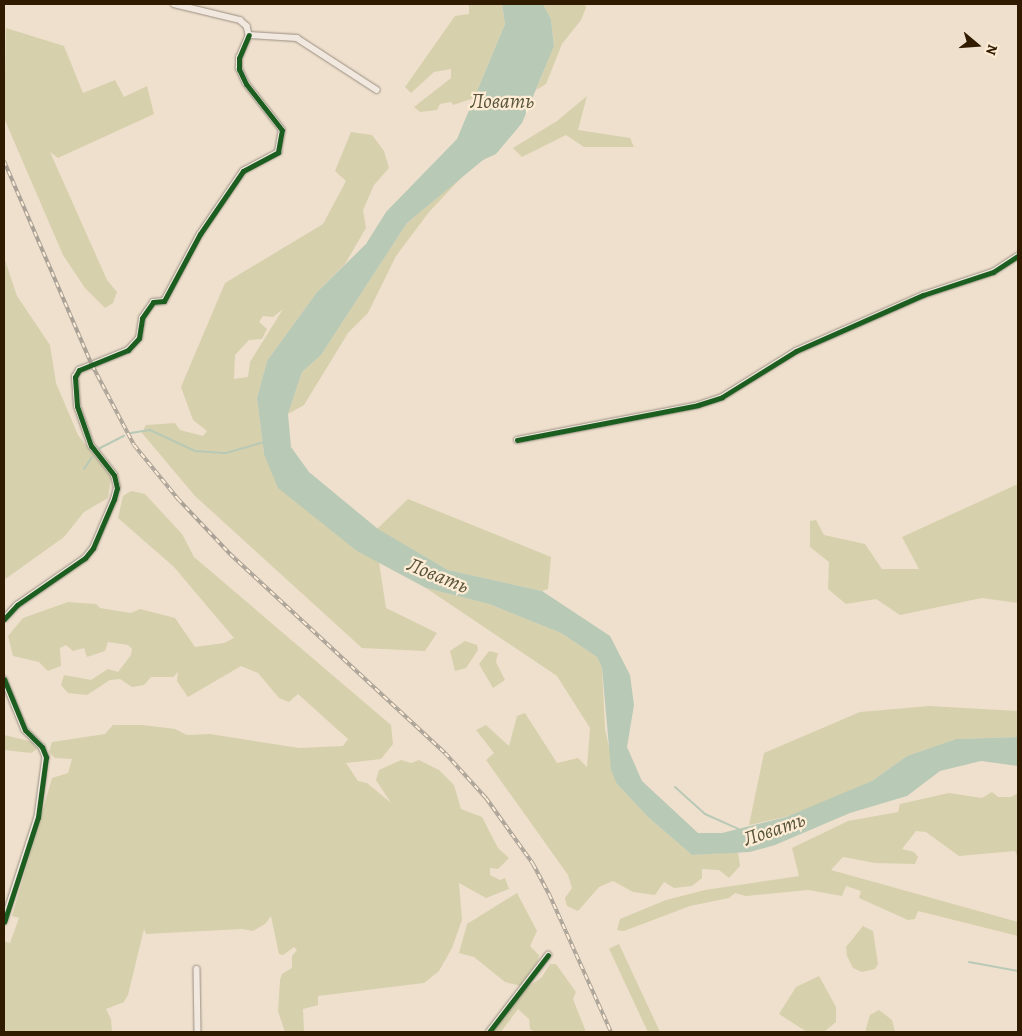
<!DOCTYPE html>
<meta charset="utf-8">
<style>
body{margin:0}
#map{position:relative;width:1022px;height:1036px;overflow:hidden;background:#efe0cd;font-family:Alegreya,serif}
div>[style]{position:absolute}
.green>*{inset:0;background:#d6d0ac;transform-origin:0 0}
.water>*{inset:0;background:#b8c9b6}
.stream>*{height:2px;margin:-1px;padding:0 1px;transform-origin:1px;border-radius:1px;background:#b8c9b6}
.roads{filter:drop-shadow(0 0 1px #998e80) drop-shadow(0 0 1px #998e80)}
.street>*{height:5.5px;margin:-2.75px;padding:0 2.75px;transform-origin:2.75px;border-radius:2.75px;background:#f1e8df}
.rail>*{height:4px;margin-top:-2px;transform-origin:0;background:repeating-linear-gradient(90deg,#feecd5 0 5.5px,#aaa297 0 11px);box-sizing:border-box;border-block:1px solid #aaa297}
.cycleway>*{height:5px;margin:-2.5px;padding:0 2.5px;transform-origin:2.5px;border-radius:2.5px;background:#1b5e20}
span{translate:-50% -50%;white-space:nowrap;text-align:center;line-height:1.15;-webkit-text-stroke:4.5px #feecd5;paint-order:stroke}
.water-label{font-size:21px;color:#58543c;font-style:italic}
.frame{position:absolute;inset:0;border:5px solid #311b00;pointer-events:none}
.north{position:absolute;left:952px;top:20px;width:50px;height:50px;-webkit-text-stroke:4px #feecd5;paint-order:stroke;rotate:108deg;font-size:14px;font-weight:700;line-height:20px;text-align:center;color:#311b00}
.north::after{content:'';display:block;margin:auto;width:18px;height:22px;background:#311b00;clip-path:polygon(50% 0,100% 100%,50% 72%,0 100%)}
</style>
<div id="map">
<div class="green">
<i style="clip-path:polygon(469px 4px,502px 4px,505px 24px,474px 98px,453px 105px,451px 102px,440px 104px,437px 110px,420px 112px,414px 107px,451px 78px,451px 69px,434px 72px,411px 93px,405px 87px,455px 16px,469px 14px)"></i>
<i style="clip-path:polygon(543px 4px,585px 4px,586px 8px,581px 20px,562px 44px,546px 84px,536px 90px,554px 45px,551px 19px)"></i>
<i style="clip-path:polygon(6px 28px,64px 46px,83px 93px,115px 80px,124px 97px,147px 86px,154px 114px,58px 158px,50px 152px,107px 280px,117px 292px,113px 303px,105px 308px,85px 288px,63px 255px,4px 118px)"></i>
<i style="clip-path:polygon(587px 96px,578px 130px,630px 138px,634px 147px,584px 147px,566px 135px,522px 157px,513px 148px,557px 121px)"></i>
<i style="clip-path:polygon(evenodd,351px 132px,372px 135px,384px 151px,389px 168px,374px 185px,363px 210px,366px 228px,345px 264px,317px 292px,267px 361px,257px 398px,264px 454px,357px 551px,379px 562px,386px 608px,437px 633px,425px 651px,362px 648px,195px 496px,142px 433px,146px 425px,175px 423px,180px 430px,203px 436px,207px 431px,193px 420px,181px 387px,225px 283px,323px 224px,346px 181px,335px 171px,351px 132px,283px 309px,250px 362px,248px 377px,234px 379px,235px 355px,249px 340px,262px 339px,267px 329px,259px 322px,263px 316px,273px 317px,283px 309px)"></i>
<i style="clip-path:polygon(462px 177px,429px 212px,396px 256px,368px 313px,348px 333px,304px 405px,288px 414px,302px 372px,321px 355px,407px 223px)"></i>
<i style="clip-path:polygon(4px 257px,17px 296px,50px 345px,56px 383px,78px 435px,111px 477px,108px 498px,84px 512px,64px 537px,4px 580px)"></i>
<i style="clip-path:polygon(1018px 484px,1018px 603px,982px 598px,900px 615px,876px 599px,846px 604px,828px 589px,829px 562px,810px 547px,810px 521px,816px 520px,824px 535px,865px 544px,882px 569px,919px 569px,902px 537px)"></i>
<i style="clip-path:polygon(131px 491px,145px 494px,182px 534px,194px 557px,391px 725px,393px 744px,381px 759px,346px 763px,358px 781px,367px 783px,391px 803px,376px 780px,379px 770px,401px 760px,411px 763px,419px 760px,439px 770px,454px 785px,461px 809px,482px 817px,498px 848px,509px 858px,498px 869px,490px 868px,490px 875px,500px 880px,505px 878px,509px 889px,486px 898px,459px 883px,462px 920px,452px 948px,439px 971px,424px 983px,318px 996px,318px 1005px,303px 1009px,304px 1032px,285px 1032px,278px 1011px,280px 980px,282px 974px,292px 968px,292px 956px,297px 950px,294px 947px,283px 955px,279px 954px,271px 916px,265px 924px,253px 931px,242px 929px,146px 934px,144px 929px,128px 995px,124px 1002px,106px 1009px,111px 1019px,112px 1032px,4px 1032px,4px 941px,10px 943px,19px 918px,12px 916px,52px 778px,68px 773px,72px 759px,55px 758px,49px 752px,52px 742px,105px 734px,113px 725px,143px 725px,175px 729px,187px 735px,210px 734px,299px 748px,343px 746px,348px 739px,298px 694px,289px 702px,279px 698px,258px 673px,241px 666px,188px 697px,177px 681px,178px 672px,173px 677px,151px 677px,144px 685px,132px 687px,120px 679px,110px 680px,87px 695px,68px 693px,61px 685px,64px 675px,91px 680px,108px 669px,118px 672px,131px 655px,132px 649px,128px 645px,108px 642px,105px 651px,87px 657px,84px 648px,73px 651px,66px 645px,60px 648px,61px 666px,48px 671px,39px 662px,13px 656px,8px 636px,23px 618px,68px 602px,96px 604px,100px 608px,131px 613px,140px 609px,175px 618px,195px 647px,224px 643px,234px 638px,174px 567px,118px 518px,123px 496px)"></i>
<i style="clip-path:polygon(408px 499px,551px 557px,548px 589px,542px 591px,448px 570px,377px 529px)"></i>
<i style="clip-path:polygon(426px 588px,489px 604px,561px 633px,597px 657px,602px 668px,605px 729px,617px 784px,649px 818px,692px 855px,738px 852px,740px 866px,729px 878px,719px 870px,702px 869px,702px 878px,692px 886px,674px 888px,664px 882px,655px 895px,633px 892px,613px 881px,599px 887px,578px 911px,567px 906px,565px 898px,572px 888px,568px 875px,486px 760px,494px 753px,476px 730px,486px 725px,509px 746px,517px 716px,525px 713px,557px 763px,578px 758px,587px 767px,590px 728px,557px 676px)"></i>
<i style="clip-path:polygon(465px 641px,477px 645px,478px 650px,466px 668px,455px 671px,450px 651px)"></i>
<i style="clip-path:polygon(489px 651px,498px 653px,496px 662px,505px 680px,493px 688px,479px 664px)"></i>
<i style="clip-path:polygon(929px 706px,1018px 711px,1018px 737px,956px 739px,907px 756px,872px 781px,829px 801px,785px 817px,749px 825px,764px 753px,860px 712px)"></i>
<i style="clip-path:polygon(4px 735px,33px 742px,37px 749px,31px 753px,4px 750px)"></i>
<i style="clip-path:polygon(992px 792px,998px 797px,1011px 797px,1018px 793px,1018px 858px,1015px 851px,959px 856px,926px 832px,916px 831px,902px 849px,914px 852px,918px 857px,915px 864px,875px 863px,843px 857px,831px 870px,1018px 922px,1018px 936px,918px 911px,915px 919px,908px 920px,859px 898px,861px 891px,846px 886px,842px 896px,808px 890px,746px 896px,735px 893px,729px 898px,690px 906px,624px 931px,617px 930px,620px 919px,666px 900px,705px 890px,799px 876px,792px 848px,848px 821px,898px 812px,900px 804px,949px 793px,982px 798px)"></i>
<i style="clip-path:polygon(517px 893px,537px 931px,530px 946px,539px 955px,538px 961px,521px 986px,505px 982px,474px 957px,459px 953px,467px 924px)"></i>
<i style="clip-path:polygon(863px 926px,873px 931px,878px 964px,875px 969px,862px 972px,853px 968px,847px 956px,846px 947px)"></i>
<i style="left:619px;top:944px;width:97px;height:11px;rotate:65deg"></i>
<i style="clip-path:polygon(550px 964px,556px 964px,576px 992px,573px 999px,586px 1032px,535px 1032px,530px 1029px,529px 1019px,518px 1009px,501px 1032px,492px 1032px,524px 990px,542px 977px)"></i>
<i style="clip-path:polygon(819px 976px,836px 1007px,836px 1022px,824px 1032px,807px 1032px,779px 1014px,796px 987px)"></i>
<i style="clip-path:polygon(879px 1010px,892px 1020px,895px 1032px,865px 1032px,870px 1015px)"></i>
</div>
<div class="water">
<i style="clip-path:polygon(502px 4px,543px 4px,551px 19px,554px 46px,522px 123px,496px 154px,483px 160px,407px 223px,321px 355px,302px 372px,288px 414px,291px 447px,309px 472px,378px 529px,448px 570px,542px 591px,610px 636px,630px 675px,634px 705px,627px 747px,642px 781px,698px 833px,722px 833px,786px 817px,872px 781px,907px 756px,956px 739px,1018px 737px,1018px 766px,981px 761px,940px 771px,907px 796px,850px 813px,775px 845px,750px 852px,692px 855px,649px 818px,617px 784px,611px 770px,602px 668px,597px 657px,561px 633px,489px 604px,426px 588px,357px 551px,278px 488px,264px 454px,257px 398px,267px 361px,317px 292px,366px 244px,386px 212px,457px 139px,505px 24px)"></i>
</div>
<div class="stream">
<i style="left:131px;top:433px;width:19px;rotate:-9deg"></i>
<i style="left:150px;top:430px;width:50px;rotate:25deg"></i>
<i style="left:195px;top:451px;width:31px;rotate:4deg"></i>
<i style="left:226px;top:453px;width:41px;rotate:-15.8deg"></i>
<i style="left:100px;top:448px;width:27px;rotate:-27deg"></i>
<i style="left:84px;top:469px;width:14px;rotate:-56deg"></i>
<i style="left:675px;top:787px;width:40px;rotate:42deg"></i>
<i style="left:705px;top:814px;width:37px;rotate:24deg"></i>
<i style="left:969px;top:962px;width:50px;rotate:10.4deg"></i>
</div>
<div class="roads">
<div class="street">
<i style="left:174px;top:4px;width:68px;rotate:13.6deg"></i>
<i style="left:240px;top:20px;width:9px;rotate:41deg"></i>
<i style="left:247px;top:26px;width:9px;rotate:77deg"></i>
<i style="left:249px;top:35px;width:48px;rotate:3.6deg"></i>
<i style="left:297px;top:38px;width:95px;rotate:33deg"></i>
<i style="left:517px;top:440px;width:184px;rotate:-10.9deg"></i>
<i style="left:698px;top:405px;width:25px;rotate:-18deg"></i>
<i style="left:722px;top:397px;width:87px;rotate:-31.9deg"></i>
<i style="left:796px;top:351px;width:139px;rotate:-23.8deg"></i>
<i style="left:923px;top:295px;width:74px;rotate:-18.2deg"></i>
<i style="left:993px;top:272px;width:30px;rotate:-33deg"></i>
<i style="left:4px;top:619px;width:19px;rotate:-47deg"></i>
<i style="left:17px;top:605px;width:83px;rotate:-34.7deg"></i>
<i style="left:85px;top:558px;width:13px;rotate:-51deg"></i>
<i style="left:93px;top:548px;width:53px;rotate:-66.8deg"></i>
<i style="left:114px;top:499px;width:11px;rotate:-75deg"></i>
<i style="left:117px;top:488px;width:13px;rotate:-103deg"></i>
<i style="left:114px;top:475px;width:37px;rotate:-128deg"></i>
<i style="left:91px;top:446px;width:42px;rotate:-109.3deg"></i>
<i style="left:77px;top:406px;width:29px;rotate:-94deg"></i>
<i style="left:75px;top:377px;width:8px;rotate:-60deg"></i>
<i style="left:79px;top:370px;width:53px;rotate:-22.2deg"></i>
<i style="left:128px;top:350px;width:16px;rotate:-47deg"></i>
<i style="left:139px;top:338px;width:20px;rotate:-81deg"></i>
<i style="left:142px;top:318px;width:19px;rotate:-55deg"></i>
<i style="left:153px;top:302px;width:11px;rotate:-5deg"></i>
<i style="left:164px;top:301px;width:76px;rotate:-61.8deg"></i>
<i style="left:200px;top:234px;width:76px;rotate:-55.7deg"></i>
<i style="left:243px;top:171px;width:40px;rotate:-28deg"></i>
<i style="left:278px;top:152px;width:22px;rotate:-80deg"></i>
<i style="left:282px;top:130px;width:58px;rotate:-128deg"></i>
<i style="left:246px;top:84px;width:17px;rotate:-115deg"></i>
<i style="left:239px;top:69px;width:11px;rotate:-90deg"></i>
<i style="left:239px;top:58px;width:25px;rotate:-67deg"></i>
<i style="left:4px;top:679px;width:55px;rotate:67.6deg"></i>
<i style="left:25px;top:730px;width:24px;rotate:45deg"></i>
<i style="left:42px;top:747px;width:11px;rotate:68deg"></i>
<i style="left:46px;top:757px;width:61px;rotate:97.6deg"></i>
<i style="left:38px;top:817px;width:110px;rotate:107.9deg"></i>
<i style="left:197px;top:969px;width:63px;rotate:89.1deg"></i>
<i style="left:489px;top:1032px;width:97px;rotate:-52.5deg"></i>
</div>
</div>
<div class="rail">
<i style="left:4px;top:161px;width:222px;rotate:66.7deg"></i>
<i style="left:92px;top:365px;width:90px;rotate:62.3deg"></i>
<i style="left:134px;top:445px;width:70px;rotate:50.8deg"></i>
<i style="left:178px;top:499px;width:76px;rotate:46.6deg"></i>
<i style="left:230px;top:554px;width:293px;rotate:42.8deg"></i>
<i style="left:445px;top:753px;width:61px;rotate:47.7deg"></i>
<i style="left:486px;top:798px;width:81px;rotate:54.5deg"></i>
<i style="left:533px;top:864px;width:34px;rotate:62deg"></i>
<i style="left:549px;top:894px;width:151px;rotate:65.8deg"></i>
</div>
<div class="cycleway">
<i style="left:517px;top:440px;width:184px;rotate:-10.9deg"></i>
<i style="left:698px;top:405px;width:25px;rotate:-18deg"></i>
<i style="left:722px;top:397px;width:87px;rotate:-31.9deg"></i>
<i style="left:796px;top:351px;width:139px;rotate:-23.8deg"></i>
<i style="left:923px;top:295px;width:74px;rotate:-18.2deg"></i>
<i style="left:993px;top:272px;width:30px;rotate:-33deg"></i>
<i style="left:4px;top:619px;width:19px;rotate:-47deg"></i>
<i style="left:17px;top:605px;width:83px;rotate:-34.7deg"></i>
<i style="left:85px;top:558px;width:13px;rotate:-51deg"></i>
<i style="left:93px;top:548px;width:53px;rotate:-66.8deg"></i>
<i style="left:114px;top:499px;width:11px;rotate:-75deg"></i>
<i style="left:117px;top:488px;width:13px;rotate:-103deg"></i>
<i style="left:114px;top:475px;width:37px;rotate:-128deg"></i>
<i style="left:91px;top:446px;width:42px;rotate:-109.3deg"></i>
<i style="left:77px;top:406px;width:29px;rotate:-94deg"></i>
<i style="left:75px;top:377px;width:8px;rotate:-60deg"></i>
<i style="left:79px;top:370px;width:53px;rotate:-22.2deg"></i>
<i style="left:128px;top:350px;width:16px;rotate:-47deg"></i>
<i style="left:139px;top:338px;width:20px;rotate:-81deg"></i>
<i style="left:142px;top:318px;width:19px;rotate:-55deg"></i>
<i style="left:153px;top:302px;width:11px;rotate:-5deg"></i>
<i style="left:164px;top:301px;width:76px;rotate:-61.8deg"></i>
<i style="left:200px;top:234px;width:76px;rotate:-55.7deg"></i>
<i style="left:243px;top:171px;width:40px;rotate:-28deg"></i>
<i style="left:278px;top:152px;width:22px;rotate:-80deg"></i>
<i style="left:282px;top:130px;width:58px;rotate:-128deg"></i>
<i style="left:246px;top:84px;width:17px;rotate:-115deg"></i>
<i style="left:239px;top:69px;width:11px;rotate:-90deg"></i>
<i style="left:239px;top:58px;width:25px;rotate:-67deg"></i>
<i style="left:4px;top:679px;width:55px;rotate:67.6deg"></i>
<i style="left:25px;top:730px;width:24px;rotate:45deg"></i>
<i style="left:42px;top:747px;width:11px;rotate:68deg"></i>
<i style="left:46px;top:757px;width:61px;rotate:97.6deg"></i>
<i style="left:38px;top:817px;width:110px;rotate:107.9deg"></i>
<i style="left:489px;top:1032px;width:97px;rotate:-52.5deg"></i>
</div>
<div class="water-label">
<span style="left:502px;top:101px">Ловать</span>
<span style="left:438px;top:575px;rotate:22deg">Ловать</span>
<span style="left:774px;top:829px;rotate:-19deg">Ловать</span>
</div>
<div class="frame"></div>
<div class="north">N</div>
</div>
